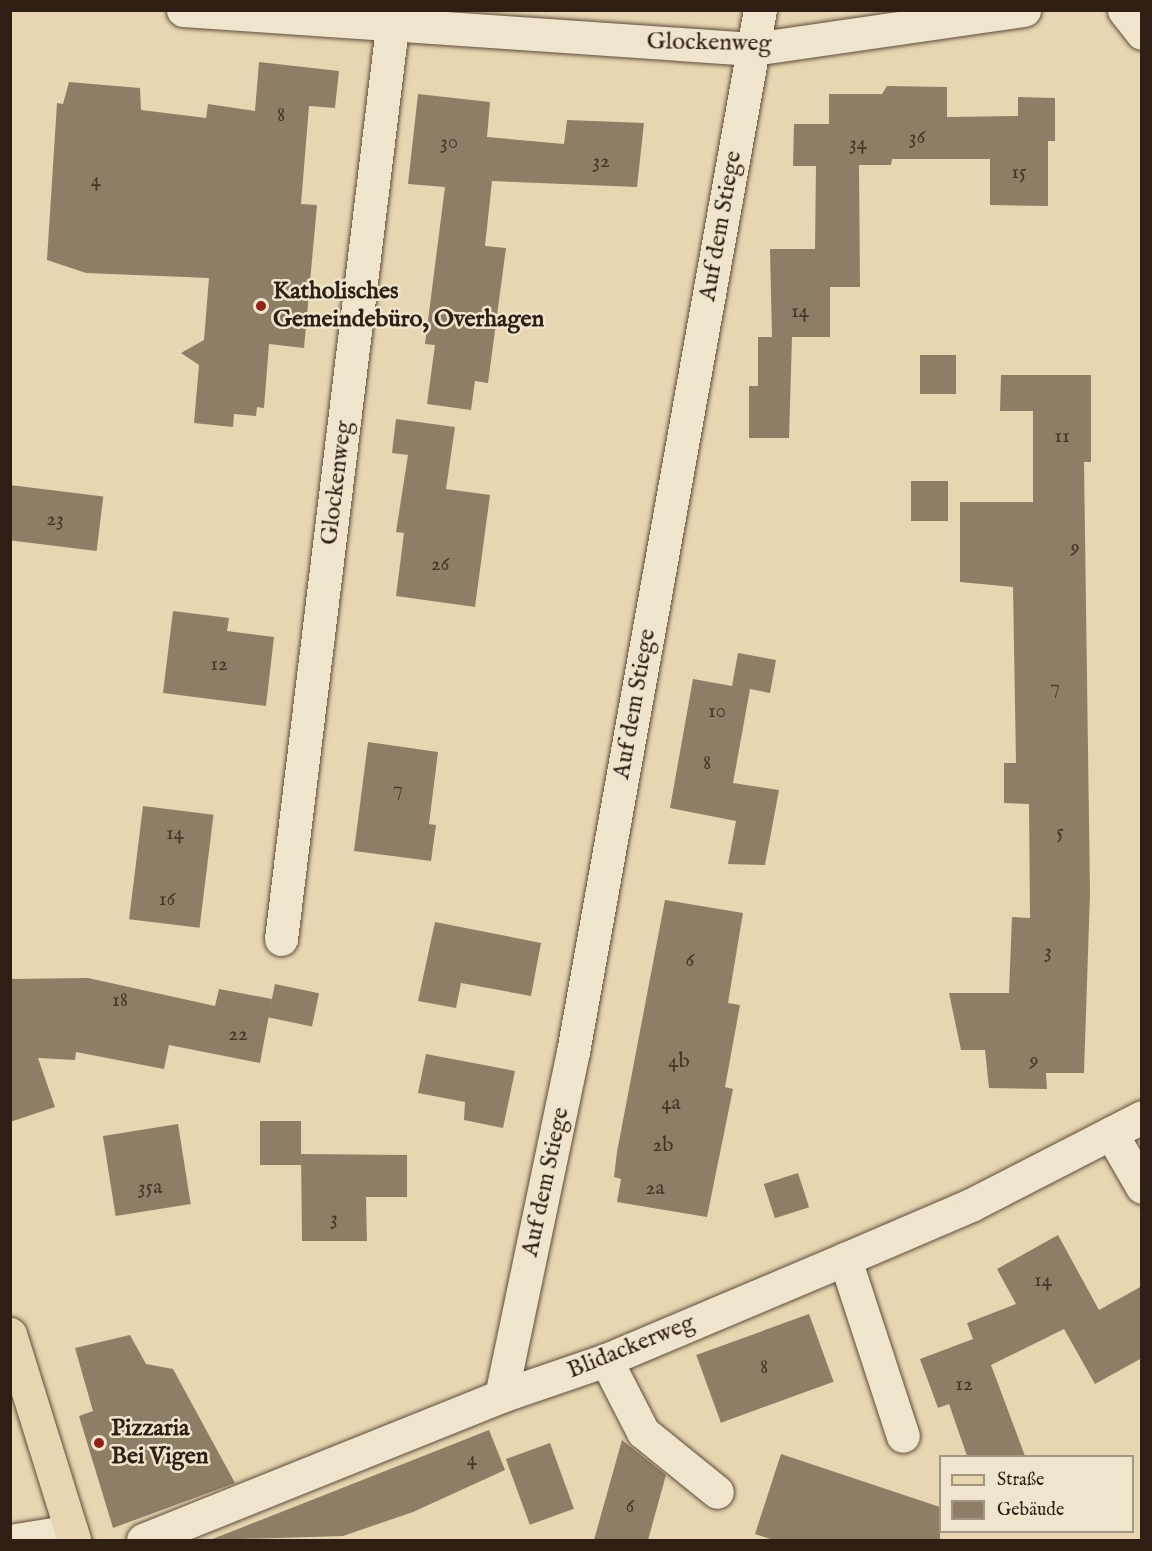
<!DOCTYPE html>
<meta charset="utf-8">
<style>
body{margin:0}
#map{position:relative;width:1152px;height:1551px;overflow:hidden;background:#e7d6b1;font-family:"IM FELL English",serif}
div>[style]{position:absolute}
.building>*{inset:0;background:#8f7e66;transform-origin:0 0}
.roads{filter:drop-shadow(0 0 2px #5d4c3b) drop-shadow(0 0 2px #5d4c3b)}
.minor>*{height:33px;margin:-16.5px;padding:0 16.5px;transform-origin:16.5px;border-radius:16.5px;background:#efe4cc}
.major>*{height:33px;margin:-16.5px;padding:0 16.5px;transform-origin:16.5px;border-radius:16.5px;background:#e7d6b1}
.dots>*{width:16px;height:16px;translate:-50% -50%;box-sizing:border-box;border:3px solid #efe4cc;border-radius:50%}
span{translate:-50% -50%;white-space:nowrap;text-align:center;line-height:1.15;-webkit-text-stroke:5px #efe4cc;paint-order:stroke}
.number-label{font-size:21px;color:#473628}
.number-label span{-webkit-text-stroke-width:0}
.street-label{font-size:24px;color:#2f1e14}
.poi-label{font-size:24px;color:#2f1e14;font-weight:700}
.left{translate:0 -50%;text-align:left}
.frame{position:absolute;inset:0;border:12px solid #2f1e14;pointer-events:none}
.legend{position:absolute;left:939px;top:1455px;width:195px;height:78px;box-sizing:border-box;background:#efe4cc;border:2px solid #a29582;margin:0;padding:8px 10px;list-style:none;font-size:18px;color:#2f1e14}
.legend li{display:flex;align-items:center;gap:12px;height:30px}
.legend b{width:30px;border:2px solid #a29582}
</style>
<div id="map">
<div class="building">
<i style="clip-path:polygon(259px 62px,339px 71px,335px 108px,309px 106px,301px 204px,317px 205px,304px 348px,269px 344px,264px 408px,257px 407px,256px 416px,234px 414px,233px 427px,194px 423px,199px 365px,181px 353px,204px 340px,209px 278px,86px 273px,47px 260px,57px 103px,63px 104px,69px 82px,140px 88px,141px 110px,206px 118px,208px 104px,255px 111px)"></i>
<i style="clip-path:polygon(887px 86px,947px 87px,947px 117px,1018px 116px,1018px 97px,1055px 98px,1055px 141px,1048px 141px,1048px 206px,990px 205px,990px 159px,892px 159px,891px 165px,859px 165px,860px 287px,830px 287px,830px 337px,792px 337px,789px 438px,749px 438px,749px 386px,758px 386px,758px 337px,772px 337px,770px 249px,815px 249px,816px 166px,793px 166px,794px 124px,829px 124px,829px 94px,882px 94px)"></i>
<i style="clip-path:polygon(418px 94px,490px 102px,487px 137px,564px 144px,567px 120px,644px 123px,637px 187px,492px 181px,485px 246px,506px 248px,488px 383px,475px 381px,471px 410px,427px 404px,435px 345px,425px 344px,445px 187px,408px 184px)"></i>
<i style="left:920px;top:355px;width:36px;height:39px"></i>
<i style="clip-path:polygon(1001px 375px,1091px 375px,1091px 462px,1084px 462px,1090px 893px,1084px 1073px,1046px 1073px,1047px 1089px,989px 1088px,985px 1050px,961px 1050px,949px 993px,1009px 993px,1012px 917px,1030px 918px,1029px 804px,1004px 803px,1004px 763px,1016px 763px,1013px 587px,960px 582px,960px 502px,1033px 502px,1033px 411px,1000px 411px)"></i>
<i style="clip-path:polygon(396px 419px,455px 427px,446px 489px,490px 495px,475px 607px,396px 596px,404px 533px,396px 532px,408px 455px,392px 453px)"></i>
<i style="left:911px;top:481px;width:37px;height:40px"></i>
<i style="left:10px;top:485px;width:94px;height:55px;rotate:7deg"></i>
<i style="clip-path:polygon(173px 611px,229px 618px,227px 631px,274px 637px,266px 706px,163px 693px)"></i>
<i style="clip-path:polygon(738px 653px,776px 660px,770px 693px,750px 689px,733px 783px,779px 790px,765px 865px,728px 864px,736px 821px,670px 808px,693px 679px,732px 686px)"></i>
<i style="clip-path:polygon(368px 742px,438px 752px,429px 824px,436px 825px,431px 861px,354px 851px)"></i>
<i style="left:143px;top:806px;width:71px;height:114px;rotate:7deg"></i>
<i style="clip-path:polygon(665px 900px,743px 913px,728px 1003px,740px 1005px,725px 1087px,733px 1089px,707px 1217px,617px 1202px,621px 1179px,614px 1177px,617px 1152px)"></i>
<i style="clip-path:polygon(435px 922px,541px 943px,531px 996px,461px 983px,456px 1008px,418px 1001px)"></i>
<i style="clip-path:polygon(88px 978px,215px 1006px,219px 989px,272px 999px,260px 1063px,169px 1045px,164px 1069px,76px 1052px,75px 1060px,38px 1058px,55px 1107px,10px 1122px,10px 979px)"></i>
<i style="left:275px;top:984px;width:45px;height:34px;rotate:12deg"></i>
<i style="clip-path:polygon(426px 1054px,515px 1071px,503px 1128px,464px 1120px,465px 1102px,418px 1093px)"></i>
<i style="left:301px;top:1121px;width:44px;height:41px;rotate:90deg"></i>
<i style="left:178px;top:1124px;width:81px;height:76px;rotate:81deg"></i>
<i style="clip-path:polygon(301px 1154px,407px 1155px,407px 1197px,366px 1197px,367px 1241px,302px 1241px)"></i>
<i style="left:798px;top:1173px;width:36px;height:36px;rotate:72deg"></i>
<i style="clip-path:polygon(1058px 1235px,1099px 1310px,1142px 1286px,1142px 1358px,1095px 1384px,1064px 1329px,991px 1365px,1025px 1456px,967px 1456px,949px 1404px,938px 1408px,920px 1359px,973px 1339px,967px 1323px,1016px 1304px,997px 1269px)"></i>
<i style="left:809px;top:1314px;width:72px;height:120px;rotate:70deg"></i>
<i style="clip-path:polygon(130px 1335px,146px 1364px,173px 1369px,235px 1483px,113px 1528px,79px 1416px,93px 1411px,75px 1348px)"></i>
<i style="clip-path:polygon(489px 1430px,505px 1470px,413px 1512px,343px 1536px,210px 1540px)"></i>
<i style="clip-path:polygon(622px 1440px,666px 1475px,648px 1540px,594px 1540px)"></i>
<i style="left:550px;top:1443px;width:70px;height:47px;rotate:70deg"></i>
<i style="clip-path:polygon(781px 1454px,940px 1507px,940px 1540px,773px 1540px,755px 1534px)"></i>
</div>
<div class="roads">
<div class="minor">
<i style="left:183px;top:10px;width:571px;rotate:3.91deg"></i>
<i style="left:753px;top:49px;width:274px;rotate:-8.2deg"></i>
<i style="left:1124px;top:10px;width:29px;rotate:52deg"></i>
<i style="left:281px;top:939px;width:919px;rotate:-83.06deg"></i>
<i style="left:1111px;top:1133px;width:62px;rotate:60.1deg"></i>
<i style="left:845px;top:1259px;width:186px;rotate:71.9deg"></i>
<i style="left:606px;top:1360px;width:81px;rotate:62.8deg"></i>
<i style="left:643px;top:1432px;width:95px;rotate:39deg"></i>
<i style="left:501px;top:1396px;width:351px;rotate:-78.2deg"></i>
<i style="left:573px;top:1052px;width:1059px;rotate:-79.83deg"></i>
<i style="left:16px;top:1540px;width:56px;rotate:-9.3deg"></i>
<i style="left:143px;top:1540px;width:386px;rotate:-21.9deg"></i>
<i style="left:501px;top:1396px;width:111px;rotate:-18.9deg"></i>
<i style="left:606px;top:1360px;width:259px;rotate:-22.9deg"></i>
<i style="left:845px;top:1259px;width:137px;rotate:-23.2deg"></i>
<i style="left:971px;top:1205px;width:192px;rotate:-27.2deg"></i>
</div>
<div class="major">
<i style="left:10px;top:1334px;width:216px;rotate:72.7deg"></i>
</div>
</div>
<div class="dots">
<i style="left:261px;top:306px;background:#8f2418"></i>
<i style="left:99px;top:1443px;background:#8f2418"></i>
</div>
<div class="number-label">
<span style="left:281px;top:116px">8</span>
<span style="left:917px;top:138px">36</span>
<span style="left:449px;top:143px">30</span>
<span style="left:858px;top:144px">34</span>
<span style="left:601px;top:162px">32</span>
<span style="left:1019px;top:173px">15</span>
<span style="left:96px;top:181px">4</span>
<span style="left:800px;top:312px">14</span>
<span style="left:1062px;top:437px">11</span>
<span style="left:55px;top:520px">23</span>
<span style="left:1075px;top:548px">9</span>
<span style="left:440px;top:565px">26</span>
<span style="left:219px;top:665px">12</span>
<span style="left:1055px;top:688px">7</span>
<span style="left:717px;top:712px">10</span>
<span style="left:707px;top:764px">8</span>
<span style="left:398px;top:790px">7</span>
<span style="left:1060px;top:833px">5</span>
<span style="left:175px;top:834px">14</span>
<span style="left:167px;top:900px">16</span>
<span style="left:1048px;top:952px">3</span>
<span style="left:690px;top:961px">6</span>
<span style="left:120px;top:1001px">18</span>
<span style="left:238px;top:1035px">22</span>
<span style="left:1034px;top:1061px">9</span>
<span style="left:679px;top:1062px">4b</span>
<span style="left:671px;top:1104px">4a</span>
<span style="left:663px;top:1146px">2b</span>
<span style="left:150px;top:1188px">35a</span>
<span style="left:655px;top:1189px">2a</span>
<span style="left:334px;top:1219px">3</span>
<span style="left:1043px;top:1281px">14</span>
<span style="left:764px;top:1368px">8</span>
<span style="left:964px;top:1385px">12</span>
<span style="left:472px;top:1460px">4</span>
<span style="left:630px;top:1507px">6</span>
</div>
<div class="street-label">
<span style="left:709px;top:43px;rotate:1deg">Glockenweg</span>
<span style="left:721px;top:226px;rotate:-80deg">Auf dem Stiege</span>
<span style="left:337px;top:483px;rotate:-83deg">Glockenweg</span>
<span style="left:635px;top:704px;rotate:-80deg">Auf dem Stiege</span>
<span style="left:546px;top:1182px;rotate:-78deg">Auf dem Stiege</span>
<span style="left:631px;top:1347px;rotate:-22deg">Blidackerweg</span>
</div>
<div class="poi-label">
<span class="left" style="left:273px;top:306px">Katholisches<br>Gemeindebüro, Overhagen</span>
<span class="left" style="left:111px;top:1443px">Pizzaria<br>Bei Vigen</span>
</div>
<div class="frame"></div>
<ul class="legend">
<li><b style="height:8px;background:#e7d6b1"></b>Straße</li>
<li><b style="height:16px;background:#8f7e66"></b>Gebäude</li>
</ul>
</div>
